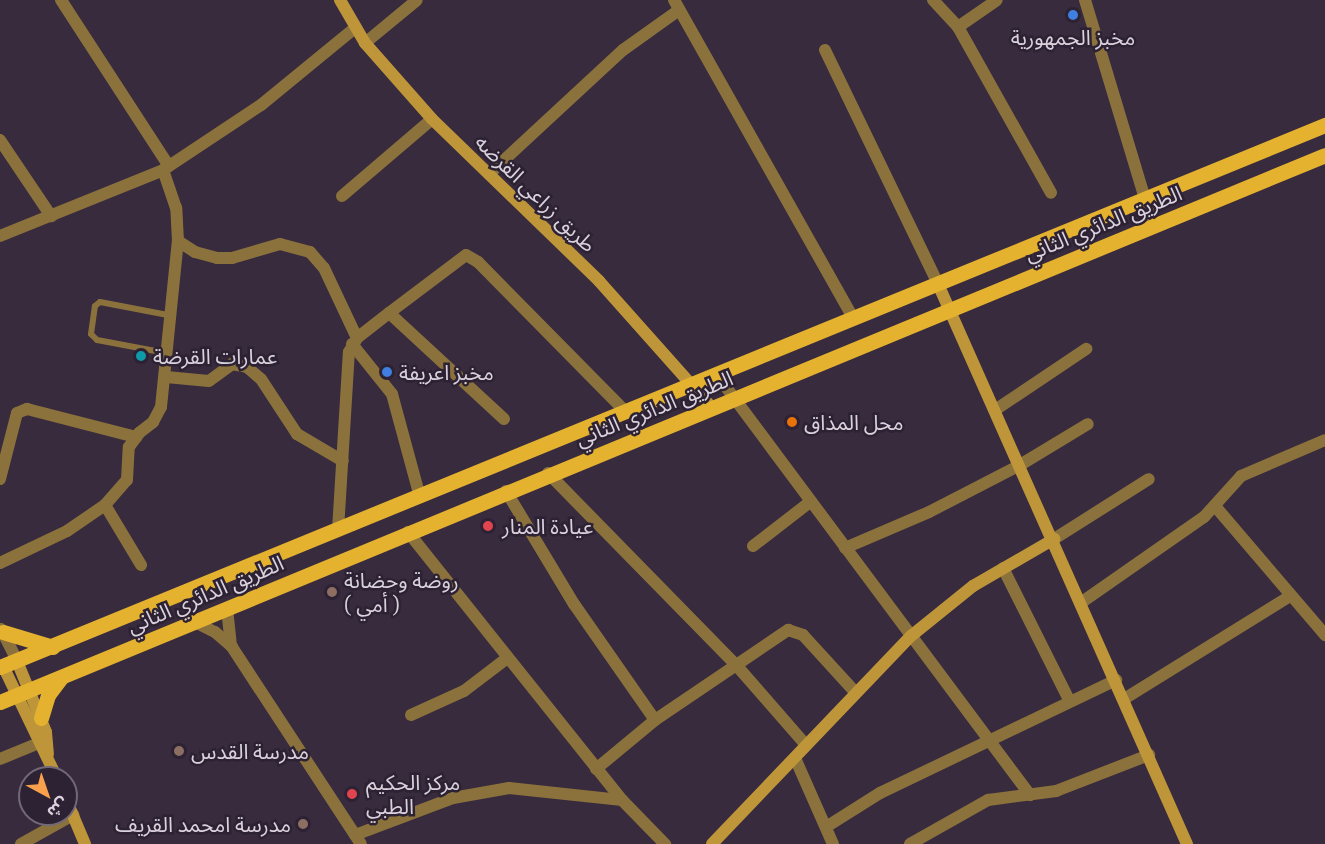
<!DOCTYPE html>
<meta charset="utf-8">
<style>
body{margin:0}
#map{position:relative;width:1325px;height:844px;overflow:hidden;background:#372b3d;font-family:"Exo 2","Noto Sans Arabic",sans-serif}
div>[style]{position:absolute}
.lane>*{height:6px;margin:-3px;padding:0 3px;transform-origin:3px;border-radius:3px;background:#8b723c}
.street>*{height:12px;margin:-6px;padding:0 6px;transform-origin:6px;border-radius:6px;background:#8b723c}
.secondary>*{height:12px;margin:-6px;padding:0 6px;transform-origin:6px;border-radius:6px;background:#be9639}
.primary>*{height:15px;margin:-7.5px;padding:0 7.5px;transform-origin:7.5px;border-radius:7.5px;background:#e5b22f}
.dots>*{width:16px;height:16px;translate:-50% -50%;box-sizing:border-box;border:3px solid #2d2233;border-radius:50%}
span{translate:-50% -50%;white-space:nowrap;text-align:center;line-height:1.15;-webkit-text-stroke:5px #2d2233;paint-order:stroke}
.poi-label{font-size:21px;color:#d9d2dd}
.left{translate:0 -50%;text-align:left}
.right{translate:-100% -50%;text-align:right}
.street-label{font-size:21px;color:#d9d2dd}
.north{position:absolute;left:18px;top:766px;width:60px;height:60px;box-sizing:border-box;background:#2d2233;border:2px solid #726877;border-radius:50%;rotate:140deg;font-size:16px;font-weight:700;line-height:24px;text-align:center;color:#d9d2dd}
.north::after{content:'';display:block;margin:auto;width:21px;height:27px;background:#f9a04c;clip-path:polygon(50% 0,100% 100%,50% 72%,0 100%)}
</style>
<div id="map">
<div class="lane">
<i style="left:166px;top:353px;width:70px;rotate:-169.3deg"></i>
<i style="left:97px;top:340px;width:8px;rotate:-135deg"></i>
<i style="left:91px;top:334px;width:28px;rotate:-82deg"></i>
<i style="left:95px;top:306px;width:6px;rotate:-39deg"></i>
<i style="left:100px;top:302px;width:69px;rotate:10.8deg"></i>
</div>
<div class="street">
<i style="left:61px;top:0;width:198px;rotate:57deg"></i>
<i style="left:674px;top:0;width:366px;rotate:60.6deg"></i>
<i style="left:933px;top:0;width:37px;rotate:47deg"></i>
<i style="left:958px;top:27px;width:190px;rotate:60.7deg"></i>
<i style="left:1085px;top:0;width:235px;rotate:73.2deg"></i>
<i style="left:958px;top:27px;width:47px;rotate:-34.7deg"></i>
<i style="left:365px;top:43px;width:67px;rotate:-39.6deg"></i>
<i style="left:825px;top:50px;width:260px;rotate:64.2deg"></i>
<i style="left:0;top:140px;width:92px;rotate:56.1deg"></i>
<i style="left:489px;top:174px;width:183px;rotate:-42.8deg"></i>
<i style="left:623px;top:50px;width:69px;rotate:-35.5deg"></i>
<i style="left:342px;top:196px;width:118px;rotate:-40.5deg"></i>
<i style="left:0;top:236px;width:176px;rotate:-22deg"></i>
<i style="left:163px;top:170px;width:118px;rotate:-33.6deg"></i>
<i style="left:261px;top:105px;width:122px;rotate:-39.3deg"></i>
<i style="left:178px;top:241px;width:20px;rotate:33deg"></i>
<i style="left:195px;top:252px;width:23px;rotate:15deg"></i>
<i style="left:217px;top:258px;width:15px"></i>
<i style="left:232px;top:258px;width:50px;rotate:-16.3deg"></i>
<i style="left:280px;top:244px;width:31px;rotate:15deg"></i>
<i style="left:310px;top:252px;width:21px;rotate:49deg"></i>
<i style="left:324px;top:268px;width:77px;rotate:64.8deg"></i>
<i style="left:352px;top:344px;width:64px;rotate:51.3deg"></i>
<i style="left:392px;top:394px;width:107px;rotate:74.8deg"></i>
<i style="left:717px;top:375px;width:524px;rotate:53.31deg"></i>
<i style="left:166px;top:377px;width:43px;rotate:5.3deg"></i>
<i style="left:209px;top:381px;width:29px;rotate:-36deg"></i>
<i style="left:232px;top:364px;width:15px;rotate:11deg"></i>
<i style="left:247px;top:367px;width:18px;rotate:41deg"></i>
<i style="left:261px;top:379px;width:66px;rotate:56.8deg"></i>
<i style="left:297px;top:434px;width:53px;rotate:30.4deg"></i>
<i style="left:995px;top:410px;width:110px;rotate:-33.8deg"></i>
<i style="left:504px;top:419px;width:156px;rotate:-137.3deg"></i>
<i style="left:389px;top:313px;width:96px;rotate:-37deg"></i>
<i style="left:466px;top:255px;width:14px;rotate:30deg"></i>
<i style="left:478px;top:262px;width:211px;rotate:45.4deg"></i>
<i style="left:548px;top:473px;width:270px;rotate:45.6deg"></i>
<i style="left:737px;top:666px;width:103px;rotate:48.9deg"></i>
<i style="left:0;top:479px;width:68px;rotate:-75.6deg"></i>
<i style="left:17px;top:413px;width:11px;rotate:-22deg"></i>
<i style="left:27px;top:409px;width:113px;rotate:14.4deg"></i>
<i style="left:506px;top:491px;width:132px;rotate:59deg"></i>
<i style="left:574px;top:604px;width:141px;rotate:55.1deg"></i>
<i style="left:105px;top:505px;width:70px;rotate:59deg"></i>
<i style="left:1215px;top:506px;width:170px;rotate:49.5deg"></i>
<i style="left:338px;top:530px;width:178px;rotate:-86.5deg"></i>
<i style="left:349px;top:352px;width:16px;rotate:-60deg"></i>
<i style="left:357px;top:338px;width:41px;rotate:-38deg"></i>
<i style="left:408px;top:532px;width:343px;rotate:51.4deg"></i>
<i style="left:1054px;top:539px;width:112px;rotate:-32.3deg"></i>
<i style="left:753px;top:546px;width:72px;rotate:-37.7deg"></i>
<i style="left:845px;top:548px;width:91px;rotate:-23.2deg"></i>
<i style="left:929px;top:512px;width:102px;rotate:-27.3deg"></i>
<i style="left:1020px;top:465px;width:79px;rotate:-31.1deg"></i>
<i style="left:0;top:563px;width:74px;rotate:-25.5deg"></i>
<i style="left:67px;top:531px;width:46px;rotate:-34.4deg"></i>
<i style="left:105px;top:505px;width:33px;rotate:-49deg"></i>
<i style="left:127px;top:480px;width:33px;rotate:-87deg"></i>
<i style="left:129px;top:447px;width:17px;rotate:-54deg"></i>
<i style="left:139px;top:433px;width:18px;rotate:-38deg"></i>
<i style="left:153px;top:422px;width:17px;rotate:-62deg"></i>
<i style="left:161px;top:407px;width:167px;rotate:-84.2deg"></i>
<i style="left:178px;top:241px;width:33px;rotate:-93deg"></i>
<i style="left:176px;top:208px;width:40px;rotate:-108.9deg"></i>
<i style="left:1003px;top:568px;width:148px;rotate:63.4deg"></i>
<i style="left:1082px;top:602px;width:149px;rotate:-34.9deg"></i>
<i style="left:1204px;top:517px;width:55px;rotate:-47.9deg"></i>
<i style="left:1241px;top:476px;width:91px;rotate:-23.2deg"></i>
<i style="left:227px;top:608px;width:38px;rotate:84deg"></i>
<i style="left:195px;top:622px;width:22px;rotate:27deg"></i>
<i style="left:215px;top:632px;width:23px;rotate:41deg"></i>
<i style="left:232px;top:647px;width:235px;rotate:56.8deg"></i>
<i style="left:1px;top:629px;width:36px;rotate:63deg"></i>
<i style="left:1124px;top:699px;width:195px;rotate:-31.8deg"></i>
<i style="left:411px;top:715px;width:58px;rotate:-24.4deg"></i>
<i style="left:464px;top:691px;width:53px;rotate:-37.3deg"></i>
<i style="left:795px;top:758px;width:94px;rotate:66.2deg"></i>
<i style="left:0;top:759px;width:42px;rotate:-22.3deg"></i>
<i style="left:596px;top:769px;width:77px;rotate:-39.7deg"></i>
<i style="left:655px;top:720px;width:161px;rotate:-34.1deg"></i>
<i style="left:788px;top:630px;width:16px;rotate:18deg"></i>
<i style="left:803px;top:635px;width:77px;rotate:47.6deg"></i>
<i style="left:826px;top:827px;width:64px;rotate:-32.2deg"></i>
<i style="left:880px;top:793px;width:262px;rotate:-25.6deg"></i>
<i style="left:355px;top:835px;width:105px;rotate:-20.7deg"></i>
<i style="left:453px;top:798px;width:57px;rotate:-10.1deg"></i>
<i style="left:509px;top:788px;width:114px;rotate:6.1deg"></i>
<i style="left:622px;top:800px;width:62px;rotate:45.7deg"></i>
<i style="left:21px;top:844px;width:60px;rotate:-29.1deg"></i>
<i style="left:910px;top:844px;width:90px;rotate:-29.4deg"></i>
<i style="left:988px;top:800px;width:69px;rotate:-7.5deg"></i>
<i style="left:1056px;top:791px;width:100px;rotate:-21.2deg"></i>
</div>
<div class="secondary">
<i style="left:340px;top:0;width:50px;rotate:59.8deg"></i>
<i style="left:365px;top:43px;width:101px;rotate:48.6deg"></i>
<i style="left:432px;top:119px;width:233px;rotate:44.1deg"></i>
<i style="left:599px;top:281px;width:170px;rotate:48.3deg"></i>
<i style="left:938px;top:284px;width:613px;rotate:66.03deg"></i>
<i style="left:17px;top:661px;width:77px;rotate:67.8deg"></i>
<i style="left:46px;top:732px;width:22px;rotate:85deg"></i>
<i style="left:3px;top:666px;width:124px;rotate:64.3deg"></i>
<i style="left:66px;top:799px;width:49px;rotate:67.1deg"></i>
<i style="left:712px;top:844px;width:288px;rotate:-46.3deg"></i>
<i style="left:911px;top:636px;width:80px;rotate:-38.9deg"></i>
<i style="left:973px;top:586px;width:94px;rotate:-30.1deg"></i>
</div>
<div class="primary">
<i style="left:3px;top:632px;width:52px;rotate:16.7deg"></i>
<i style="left:0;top:667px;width:1432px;rotate:-22.25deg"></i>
<i style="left:0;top:702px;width:1433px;rotate:-22.43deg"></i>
<i style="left:41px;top:718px;width:24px;rotate:-73deg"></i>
<i style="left:48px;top:695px;width:21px;rotate:-53deg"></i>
</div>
<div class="dots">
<i style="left:1073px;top:15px;background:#3f7fe0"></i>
<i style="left:141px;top:356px;background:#0f9aa8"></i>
<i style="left:387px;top:372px;background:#3f7fe0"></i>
<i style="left:792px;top:422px;background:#e8710a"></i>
<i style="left:488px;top:526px;background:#e0444e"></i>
<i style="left:332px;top:592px;background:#8d6e63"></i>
<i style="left:179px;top:751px;background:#8d6e63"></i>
<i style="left:352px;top:794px;background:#e0444e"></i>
<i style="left:303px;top:824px;background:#8d6e63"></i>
</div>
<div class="poi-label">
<span style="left:1073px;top:37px">مخبز الجمهورية</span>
<span class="left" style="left:153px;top:356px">عمارات القرضة</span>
<span class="left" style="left:399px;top:372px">مخبز اعريفة</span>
<span class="left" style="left:804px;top:422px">محل المذاق</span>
<span class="left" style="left:502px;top:526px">عيادة المنار</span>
<span class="left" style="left:344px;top:592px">روضة وحضانة<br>( أمي )</span>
<span class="left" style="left:191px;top:751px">مدرسة القدس</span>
<span class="left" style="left:366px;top:794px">مركز الحكيم<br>الطبي</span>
<span class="right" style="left:291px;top:824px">مدرسة امحمد القريف</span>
</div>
<div class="street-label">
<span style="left:536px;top:193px;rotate:44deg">طريق زراعي القرضه</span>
<span style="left:1103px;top:223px;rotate:-22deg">الطريق الدائري الثاني</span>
<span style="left:654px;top:408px;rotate:-22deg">الطريق الدائري الثاني</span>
<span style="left:205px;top:594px;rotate:-23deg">الطريق الدائري الثاني</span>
</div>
<div class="north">ش</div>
</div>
